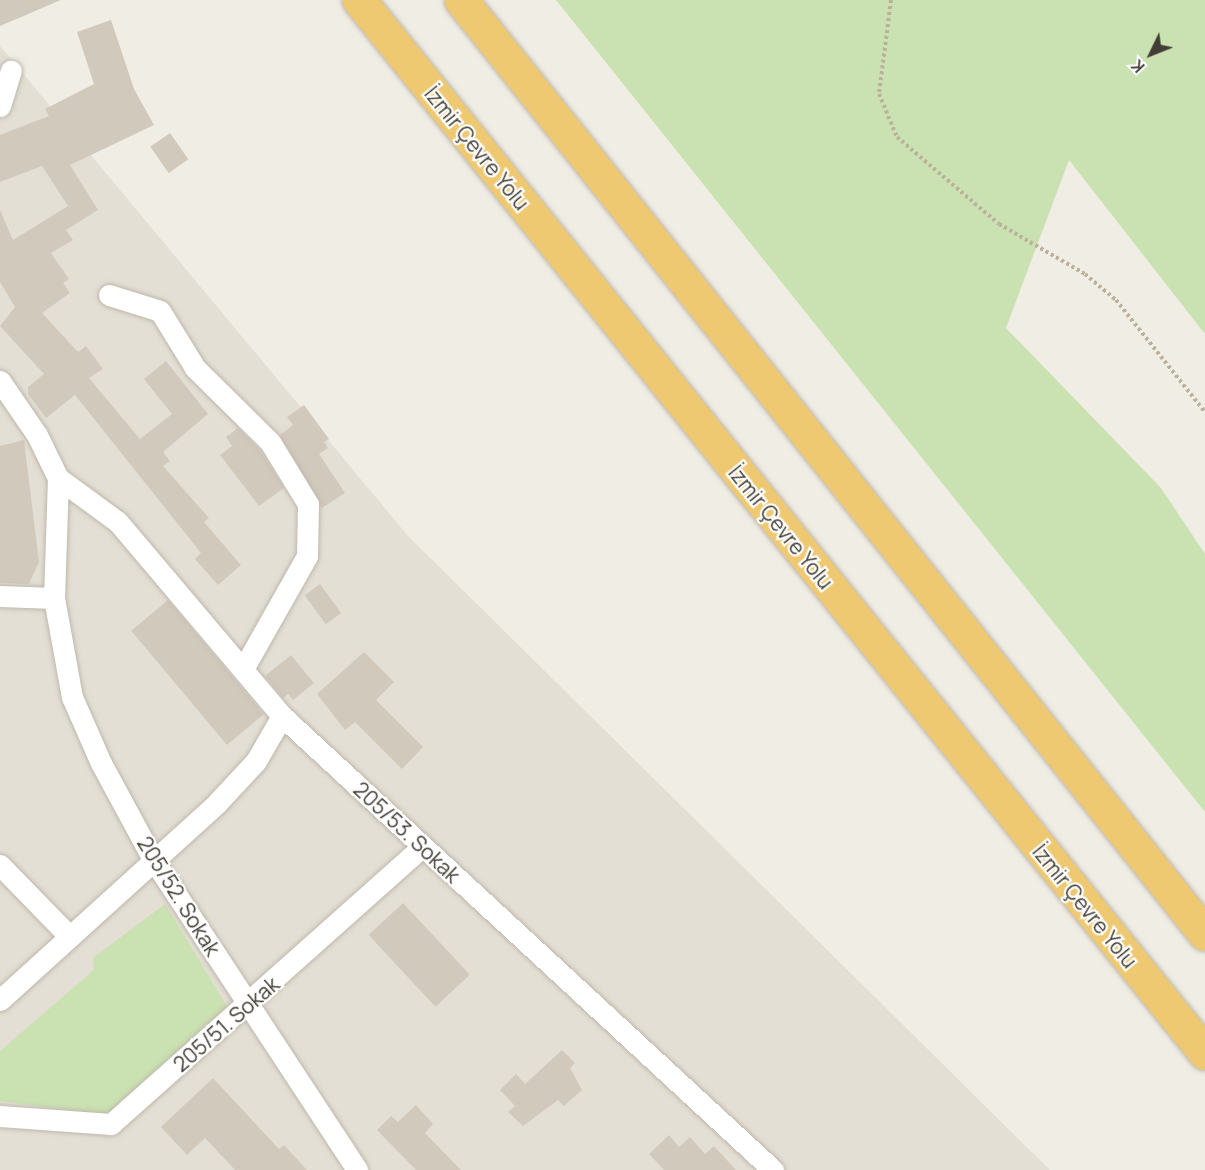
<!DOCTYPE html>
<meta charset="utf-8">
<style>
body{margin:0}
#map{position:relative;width:1205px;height:1170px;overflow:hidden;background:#f0ede5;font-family:Manrope,sans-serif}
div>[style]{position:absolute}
.residential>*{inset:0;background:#e4dfd4}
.green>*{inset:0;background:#cae1b1}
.building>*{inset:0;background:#d1c9bc;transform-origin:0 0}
.path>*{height:4px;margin-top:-2px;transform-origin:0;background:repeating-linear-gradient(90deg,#bbb19b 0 3px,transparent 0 6px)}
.roads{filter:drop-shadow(0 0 2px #beb8ac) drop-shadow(0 0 2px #beb8ac)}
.street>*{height:21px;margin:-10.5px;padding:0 10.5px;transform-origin:10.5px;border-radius:10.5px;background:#fff}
.highway>*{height:33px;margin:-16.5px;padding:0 16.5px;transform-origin:16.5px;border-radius:16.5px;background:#eec972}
span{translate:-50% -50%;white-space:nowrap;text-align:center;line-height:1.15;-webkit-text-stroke:4.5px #fff;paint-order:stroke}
.street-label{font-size:21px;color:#423e35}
.north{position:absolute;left:1121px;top:24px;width:60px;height:60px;-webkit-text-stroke:4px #fff;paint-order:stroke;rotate:227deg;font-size:16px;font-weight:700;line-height:24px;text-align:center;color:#423e35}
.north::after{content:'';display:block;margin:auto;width:21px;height:27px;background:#423e35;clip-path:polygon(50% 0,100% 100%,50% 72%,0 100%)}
</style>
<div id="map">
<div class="residential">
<i style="clip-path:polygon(0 46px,408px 536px,1050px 1170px,0 1170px)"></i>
</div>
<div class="green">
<i style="clip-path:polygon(556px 0,1205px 0,1205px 334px,1069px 160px,1006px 328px,1161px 488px,1205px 554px,1205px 812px)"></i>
<i style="clip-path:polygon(165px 904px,228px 1008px,106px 1115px,0 1101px,0 1051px,94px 970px,93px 958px)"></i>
</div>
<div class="building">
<i style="clip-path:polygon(0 0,61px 0,0 26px)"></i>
<i style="clip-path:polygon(111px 20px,134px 89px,154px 125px,70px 165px,98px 210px,66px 230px,73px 240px,51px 253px,69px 279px,63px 283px,70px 293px,42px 313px,78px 352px,86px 346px,103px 369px,89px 378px,140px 439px,172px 414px,144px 379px,166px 361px,208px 414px,163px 452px,170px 461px,163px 466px,209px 518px,204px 522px,241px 565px,218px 585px,195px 559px,201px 553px,75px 395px,46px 418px,28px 394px,28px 387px,44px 374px,0 326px,15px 307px,0 282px,0 210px,13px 240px,68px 206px,42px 166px,0 182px,0 135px,49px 116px,45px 109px,94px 84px,77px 32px)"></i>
<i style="left:170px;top:133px;width:32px;height:24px;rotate:55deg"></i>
<i style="clip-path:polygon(304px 405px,329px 439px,324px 442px,328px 448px,319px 454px,345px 493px,322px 508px,280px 435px,293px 425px,287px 417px)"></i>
<i style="clip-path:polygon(238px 428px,260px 450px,284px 488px,259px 506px,220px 455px,232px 446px,226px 437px)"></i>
<i style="clip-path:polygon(24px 440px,39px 562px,29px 584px,0 583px,0 446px)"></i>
<i style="left:320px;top:584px;width:36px;height:19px;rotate:54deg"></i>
<i style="left:168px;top:600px;width:149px;height:48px;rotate:50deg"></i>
<i style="clip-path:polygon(364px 652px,394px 682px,376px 700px,423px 747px,402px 769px,355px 722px,345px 730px,317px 694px)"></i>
<i style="clip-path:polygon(291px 655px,314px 683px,293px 700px,288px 694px,283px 698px,265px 676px)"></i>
<i style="left:403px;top:903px;width:98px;height:47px;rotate:47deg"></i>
<i style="clip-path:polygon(562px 1050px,575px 1063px,570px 1068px,582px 1090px,564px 1106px,558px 1100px,523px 1126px,508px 1112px,515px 1106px,500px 1090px,516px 1074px,525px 1084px)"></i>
<i style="clip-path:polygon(213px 1078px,279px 1149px,284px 1145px,307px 1170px,235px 1170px,205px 1138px,187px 1155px,161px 1127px)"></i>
<i style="clip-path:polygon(416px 1105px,433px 1124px,425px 1133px,461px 1170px,416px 1170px,377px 1130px,391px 1116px,398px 1122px)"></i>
<i style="clip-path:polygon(669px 1135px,679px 1147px,690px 1137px,705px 1154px,714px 1146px,736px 1170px,664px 1170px,649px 1154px)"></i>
</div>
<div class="path">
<i style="left:891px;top:0;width:95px;rotate:97.3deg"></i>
<i style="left:879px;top:94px;width:47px;rotate:67.3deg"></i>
<i style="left:897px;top:137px;width:134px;rotate:40.5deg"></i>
<i style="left:999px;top:224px;width:99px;rotate:30.2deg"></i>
<i style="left:1085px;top:274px;width:40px;rotate:40deg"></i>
<i style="left:1116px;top:300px;width:143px;rotate:51.5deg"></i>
</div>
<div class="roads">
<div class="street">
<i style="left:0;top:106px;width:37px;rotate:-73deg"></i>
<i style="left:109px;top:295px;width:53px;rotate:17.4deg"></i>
<i style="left:160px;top:311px;width:67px;rotate:58.4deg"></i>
<i style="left:195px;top:368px;width:105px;rotate:44.6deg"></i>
<i style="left:270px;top:442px;width:73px;rotate:58.5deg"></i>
<i style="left:308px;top:504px;width:52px;rotate:91.1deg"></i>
<i style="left:307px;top:556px;width:130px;rotate:119.5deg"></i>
<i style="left:0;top:381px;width:65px;rotate:55.6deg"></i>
<i style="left:37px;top:435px;width:48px;rotate:64deg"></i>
<i style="left:58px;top:478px;width:120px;rotate:91.9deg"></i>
<i style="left:54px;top:598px;width:101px;rotate:79.7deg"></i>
<i style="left:72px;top:697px;width:72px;rotate:66.3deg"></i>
<i style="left:101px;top:763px;width:109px;rotate:61.6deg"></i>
<i style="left:153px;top:859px;width:372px;rotate:56.7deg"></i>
<i style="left:58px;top:478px;width:74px;rotate:36.3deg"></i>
<i style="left:118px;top:522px;width:254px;rotate:49.8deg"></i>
<i style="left:282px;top:716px;width:669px;rotate:42.76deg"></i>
<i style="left:0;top:596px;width:54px;rotate:2.1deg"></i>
<i style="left:0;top:865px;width:100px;rotate:45.8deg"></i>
<i style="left:0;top:1000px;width:293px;rotate:-42.2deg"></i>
<i style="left:217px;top:803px;width:57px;rotate:-47.1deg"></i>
<i style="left:256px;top:761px;width:52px;rotate:-60deg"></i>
<i style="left:0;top:1116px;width:111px;rotate:4.1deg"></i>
<i style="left:111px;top:1124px;width:416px;rotate:-41.7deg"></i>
</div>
<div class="highway">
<i style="left:359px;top:0;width:1351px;rotate:51.22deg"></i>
<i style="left:461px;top:0;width:1194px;rotate:51.46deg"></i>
</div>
</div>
<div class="street-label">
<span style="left:477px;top:148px;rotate:51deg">İzmir Çevre Yolu</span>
<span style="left:781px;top:527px;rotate:51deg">İzmir Çevre Yolu</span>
<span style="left:407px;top:832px;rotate:43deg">205/53. Sokak</span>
<span style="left:179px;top:896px;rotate:58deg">205/52. Sokak</span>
<span style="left:1085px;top:906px;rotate:51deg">İzmir Çevre Yolu</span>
<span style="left:226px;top:1024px;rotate:-41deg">205/51. Sokak</span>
</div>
<div class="north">K</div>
</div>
